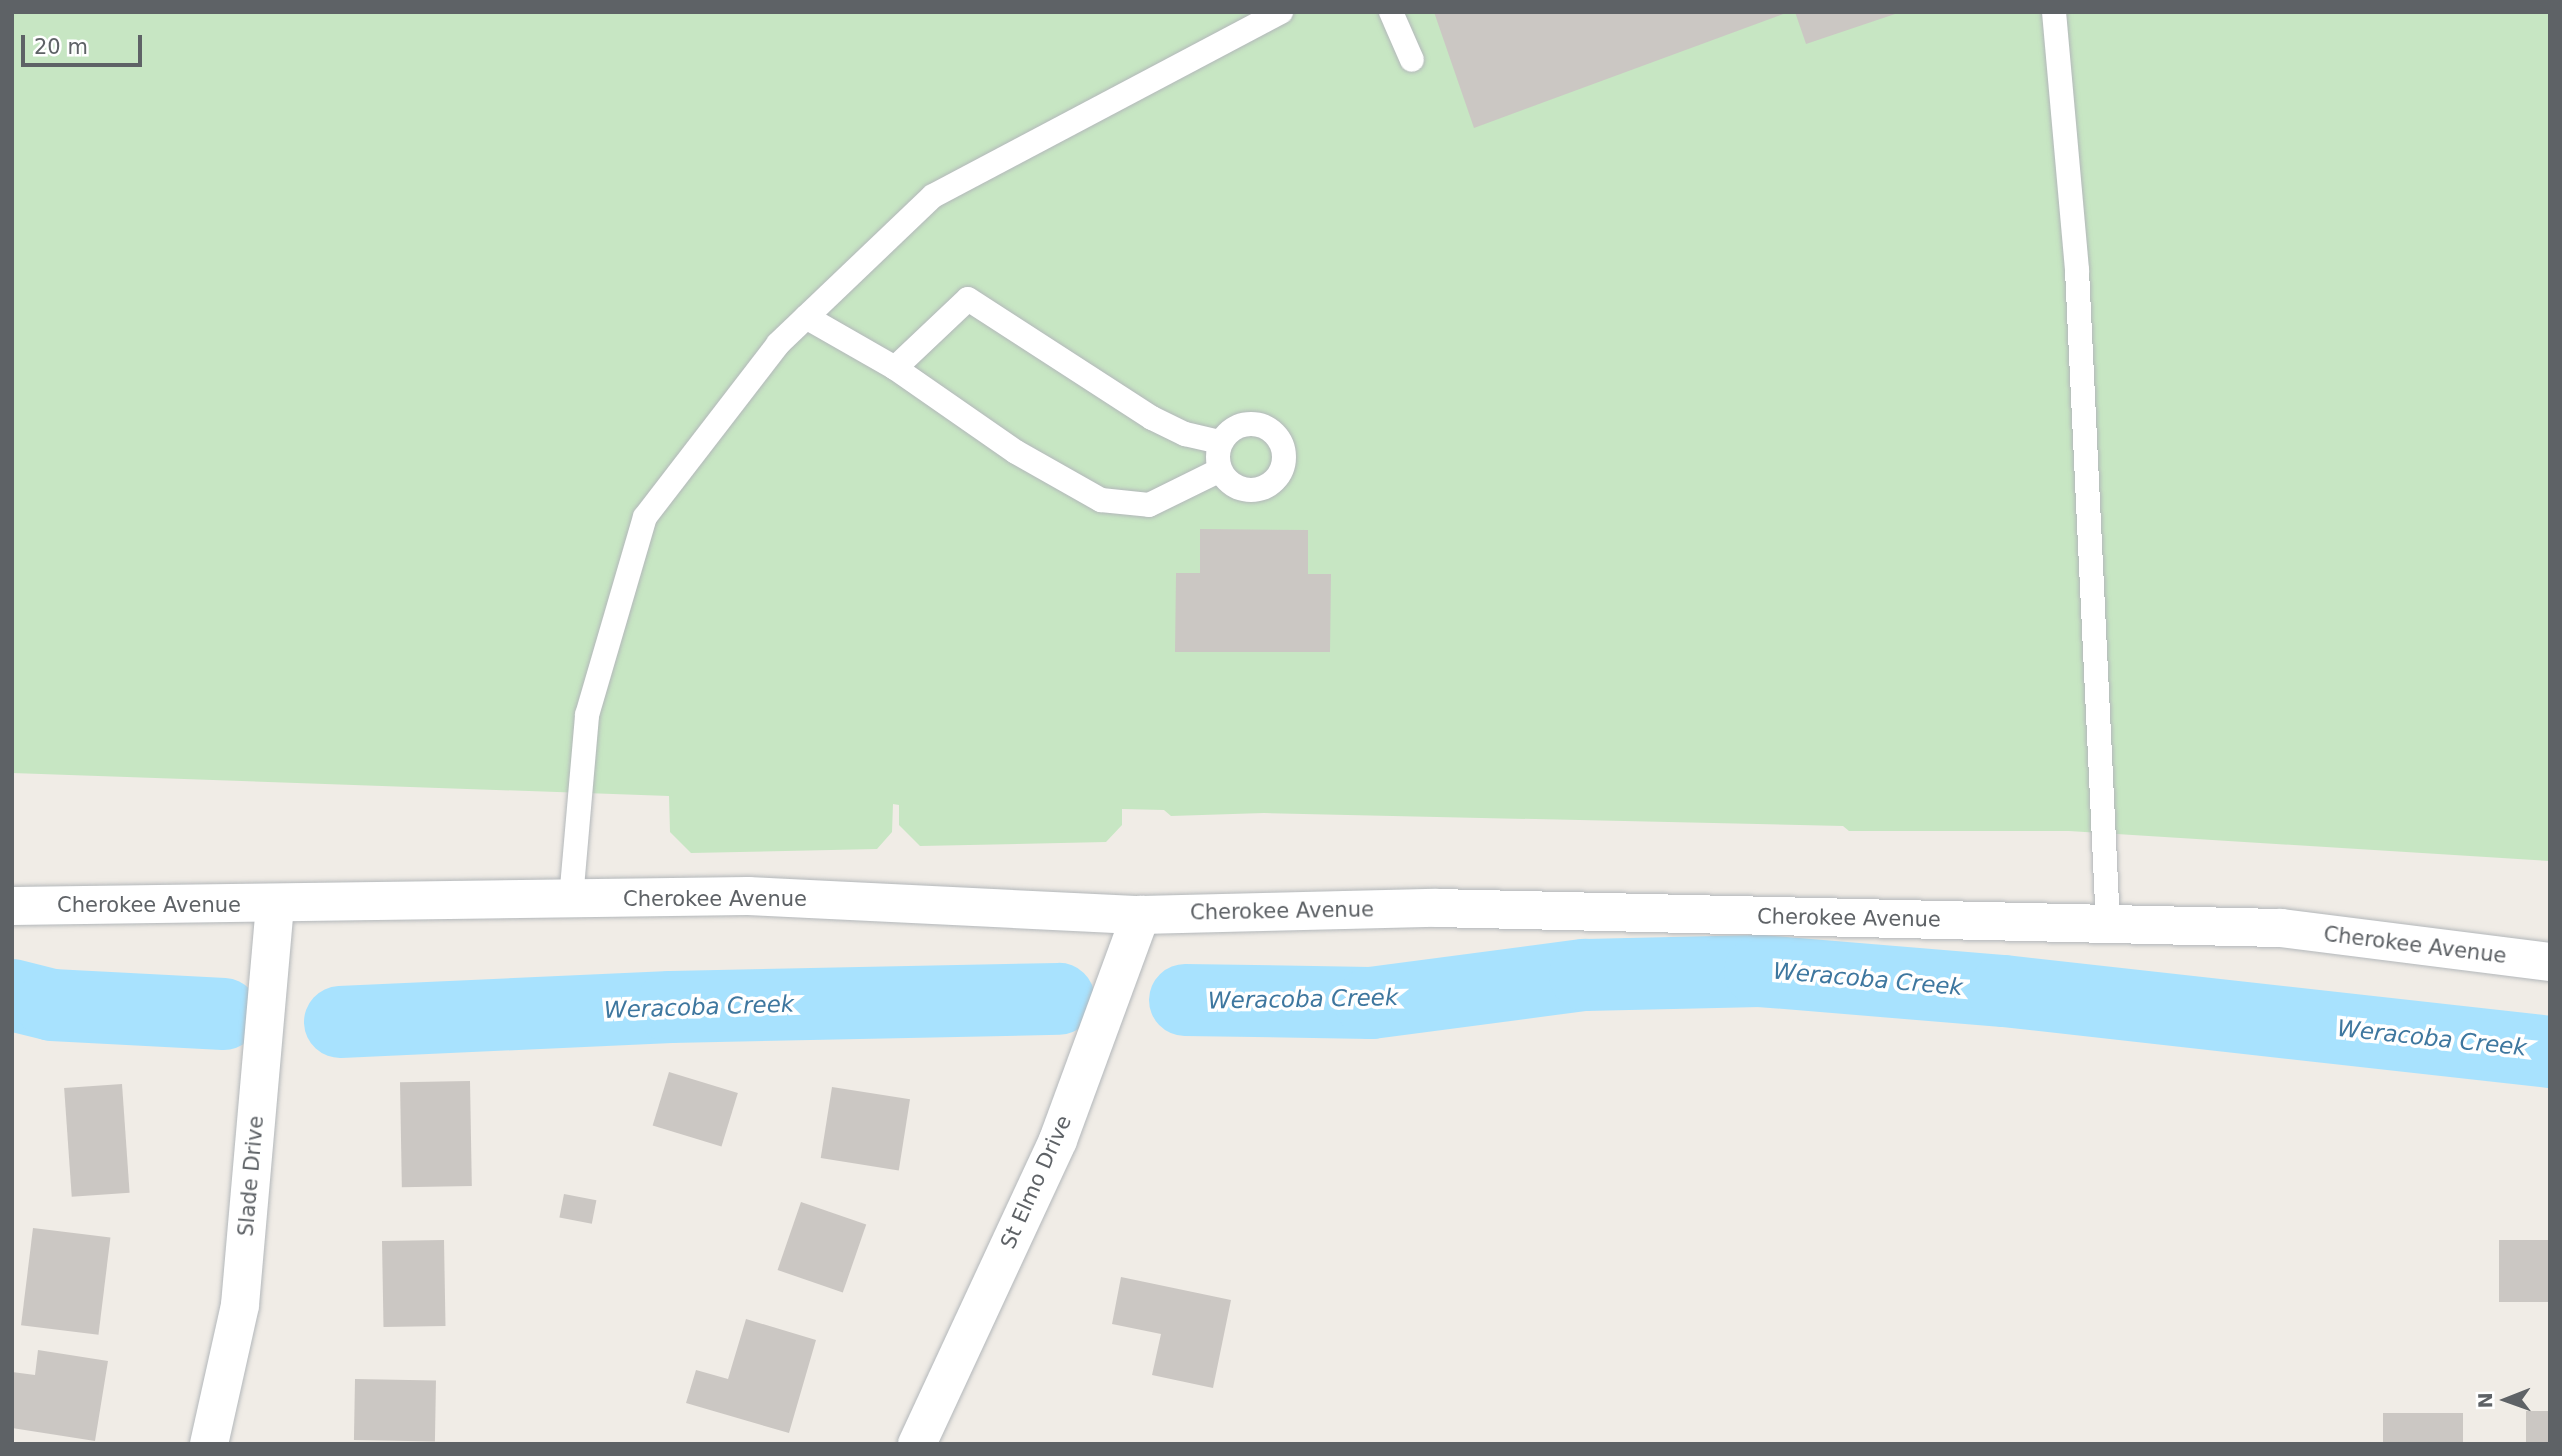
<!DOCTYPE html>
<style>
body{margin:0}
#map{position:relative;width:2562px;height:1456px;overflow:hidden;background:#f0ece6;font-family:"DejaVu Sans",sans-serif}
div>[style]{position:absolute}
.green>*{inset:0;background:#c7e6c3}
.river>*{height:72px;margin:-36px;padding:0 36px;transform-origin:36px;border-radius:36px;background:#a8e2fe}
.building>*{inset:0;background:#cbc7c3;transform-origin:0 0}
.roads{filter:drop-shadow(0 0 2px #b3b7ba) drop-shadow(0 0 2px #b3b7ba)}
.lane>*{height:24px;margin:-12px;padding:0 12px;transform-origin:12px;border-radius:12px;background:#fff}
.lane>.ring{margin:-12px;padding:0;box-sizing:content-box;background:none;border:24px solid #fff;border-radius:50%}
.street>*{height:38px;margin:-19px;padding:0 19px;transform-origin:19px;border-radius:19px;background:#fff}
.secondary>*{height:38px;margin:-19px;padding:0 19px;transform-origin:19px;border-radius:19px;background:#fff}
span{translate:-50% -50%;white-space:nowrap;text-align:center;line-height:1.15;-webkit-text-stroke:7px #fff;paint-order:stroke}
.street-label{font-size:21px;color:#5e6266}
.water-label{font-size:23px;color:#3e779f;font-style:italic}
.frame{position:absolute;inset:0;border:14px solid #5e6266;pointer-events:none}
.north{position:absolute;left:2471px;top:1365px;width:70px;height:70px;-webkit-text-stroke:5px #fff;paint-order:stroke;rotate:269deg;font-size:19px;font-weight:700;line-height:28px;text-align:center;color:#5e6266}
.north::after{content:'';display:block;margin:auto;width:24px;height:32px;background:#5e6266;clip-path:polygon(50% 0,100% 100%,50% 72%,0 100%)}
.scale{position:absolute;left:21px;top:35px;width:121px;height:32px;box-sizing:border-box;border:4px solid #5e6266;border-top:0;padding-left:9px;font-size:21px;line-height:24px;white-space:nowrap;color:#5e6266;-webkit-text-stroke:5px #fff;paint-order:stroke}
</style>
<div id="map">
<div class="green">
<i style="clip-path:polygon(12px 12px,2550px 12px,2550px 861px,2069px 831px,1849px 831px,1843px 826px,1264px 813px,1171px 816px,1164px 810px,1122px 809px,1122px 825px,1106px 842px,920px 846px,899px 825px,899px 805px,893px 804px,892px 832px,877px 849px,691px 853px,670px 832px,669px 796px,12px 773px)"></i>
</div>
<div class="river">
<i style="left:12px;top:995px;width:41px;rotate:14deg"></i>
<i style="left:52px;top:1005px;width:172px;rotate:3deg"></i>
<i style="left:1185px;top:1000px;width:186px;rotate:0.9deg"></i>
<i style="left:1371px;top:1003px;width:216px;rotate:-7.5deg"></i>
<i style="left:1585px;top:975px;width:175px;rotate:-1.3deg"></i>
<i style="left:1760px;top:971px;width:245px;rotate:4.7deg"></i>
<i style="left:2004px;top:991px;width:549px;rotate:6.37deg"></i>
<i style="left:340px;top:1022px;width:331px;rotate:-2.6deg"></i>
<i style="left:671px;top:1007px;width:388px;rotate:-1.2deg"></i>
</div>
<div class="building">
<i style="clip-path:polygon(1434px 12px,1786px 12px,1786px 13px,1474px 128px)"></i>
<i style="clip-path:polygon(1795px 12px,1897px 12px,1898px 13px,1806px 44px)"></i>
<i style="clip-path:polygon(1200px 529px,1308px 530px,1308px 574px,1331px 574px,1330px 652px,1175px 652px,1176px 573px,1200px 573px)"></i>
<i style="left:669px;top:1072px;width:72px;height:56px;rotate:17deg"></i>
<i style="left:470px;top:1081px;width:105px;height:70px;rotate:89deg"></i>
<i style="left:122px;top:1084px;width:109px;height:58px;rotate:86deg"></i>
<i style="left:832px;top:1087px;width:79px;height:72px;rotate:9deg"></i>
<i style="left:564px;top:1194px;width:33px;height:24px;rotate:11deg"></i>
<i style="left:801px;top:1202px;width:69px;height:72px;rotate:19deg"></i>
<i style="left:33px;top:1228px;width:78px;height:98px;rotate:7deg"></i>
<i style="left:444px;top:1240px;width:86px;height:62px;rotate:89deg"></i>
<i style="left:2550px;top:1240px;width:62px;height:51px;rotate:90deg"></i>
<i style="clip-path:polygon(1121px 1277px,1231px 1300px,1213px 1388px,1152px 1375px,1161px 1334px,1112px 1324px)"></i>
<i style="clip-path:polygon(746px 1319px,816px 1340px,789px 1433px,686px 1403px,696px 1370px,728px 1379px)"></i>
<i style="clip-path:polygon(38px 1350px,108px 1361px,95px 1441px,12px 1428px,12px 1372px,35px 1375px)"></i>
<i style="left:355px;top:1379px;width:81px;height:61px;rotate:1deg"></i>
<i style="left:2550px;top:1411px;width:33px;height:24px;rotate:90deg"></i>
<i style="left:2463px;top:1413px;width:31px;height:80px;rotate:90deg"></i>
</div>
<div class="roads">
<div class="lane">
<i style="left:1391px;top:12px;width:52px;rotate:66.4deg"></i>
<i style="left:2054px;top:12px;width:259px;rotate:84.9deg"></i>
<i style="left:2077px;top:270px;width:655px;rotate:87.29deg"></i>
<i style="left:806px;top:317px;width:103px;rotate:29.8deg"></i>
<i style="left:895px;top:368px;width:100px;rotate:-43.4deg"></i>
<i style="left:968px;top:299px;width:219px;rotate:32.9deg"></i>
<i style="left:1152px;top:418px;width:37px;rotate:26deg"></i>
<i style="left:1185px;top:434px;width:35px;rotate:13deg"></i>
<i style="left:895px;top:368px;width:147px;rotate:34.8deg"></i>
<i style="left:1016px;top:452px;width:98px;rotate:29.5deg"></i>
<i style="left:1101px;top:500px;width:48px;rotate:5.9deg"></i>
<i style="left:1149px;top:505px;width:79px;rotate:-26.2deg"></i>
<i class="ring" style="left:1218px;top:424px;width:42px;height:42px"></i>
<i style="left:571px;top:899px;width:185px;rotate:-85deg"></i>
<i style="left:587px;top:715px;width:206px;rotate:-73.7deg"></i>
<i style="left:645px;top:517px;width:218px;rotate:-52.4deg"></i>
<i style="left:778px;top:344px;width:214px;rotate:-43.7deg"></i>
<i style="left:933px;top:196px;width:394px;rotate:-27.9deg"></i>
</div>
<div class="street">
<i style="left:917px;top:1444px;width:335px;rotate:-65.1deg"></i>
<i style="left:1058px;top:1140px;width:240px;rotate:-69.8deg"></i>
</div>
<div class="secondary">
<i style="left:12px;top:906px;width:736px;rotate:-0.78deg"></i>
<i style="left:748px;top:896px;width:393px;rotate:2.8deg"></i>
<i style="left:1141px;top:915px;width:295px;rotate:-1.4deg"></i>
<i style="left:1436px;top:908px;width:845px;rotate:1.36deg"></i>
<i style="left:2281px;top:928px;width:271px;rotate:7.2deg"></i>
<i style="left:209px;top:1444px;width:142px;rotate:-77.4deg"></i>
<i style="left:240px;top:1305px;width:402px;rotate:-85deg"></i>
</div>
</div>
<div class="street-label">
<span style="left:715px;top:899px">Cherokee Avenue</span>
<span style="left:149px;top:905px">Cherokee Avenue</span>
<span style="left:1282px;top:911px;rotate:-1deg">Cherokee Avenue</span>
<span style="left:1849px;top:918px;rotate:1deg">Cherokee Avenue</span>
<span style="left:2415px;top:945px;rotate:7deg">Cherokee Avenue</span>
<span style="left:251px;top:1176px;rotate:-85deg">Slade Drive</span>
<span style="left:1036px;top:1182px;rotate:-66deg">St Elmo Drive</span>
</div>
<div class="water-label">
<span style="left:1868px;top:979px;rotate:5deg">Weracoba Creek</span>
<span style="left:1303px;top:999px;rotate:-1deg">Weracoba Creek</span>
<span style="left:699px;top:1007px;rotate:-2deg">Weracoba Creek</span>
<span style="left:2432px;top:1038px;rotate:6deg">Weracoba Creek</span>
</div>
<div class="frame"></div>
<div class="north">N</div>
<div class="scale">20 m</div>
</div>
